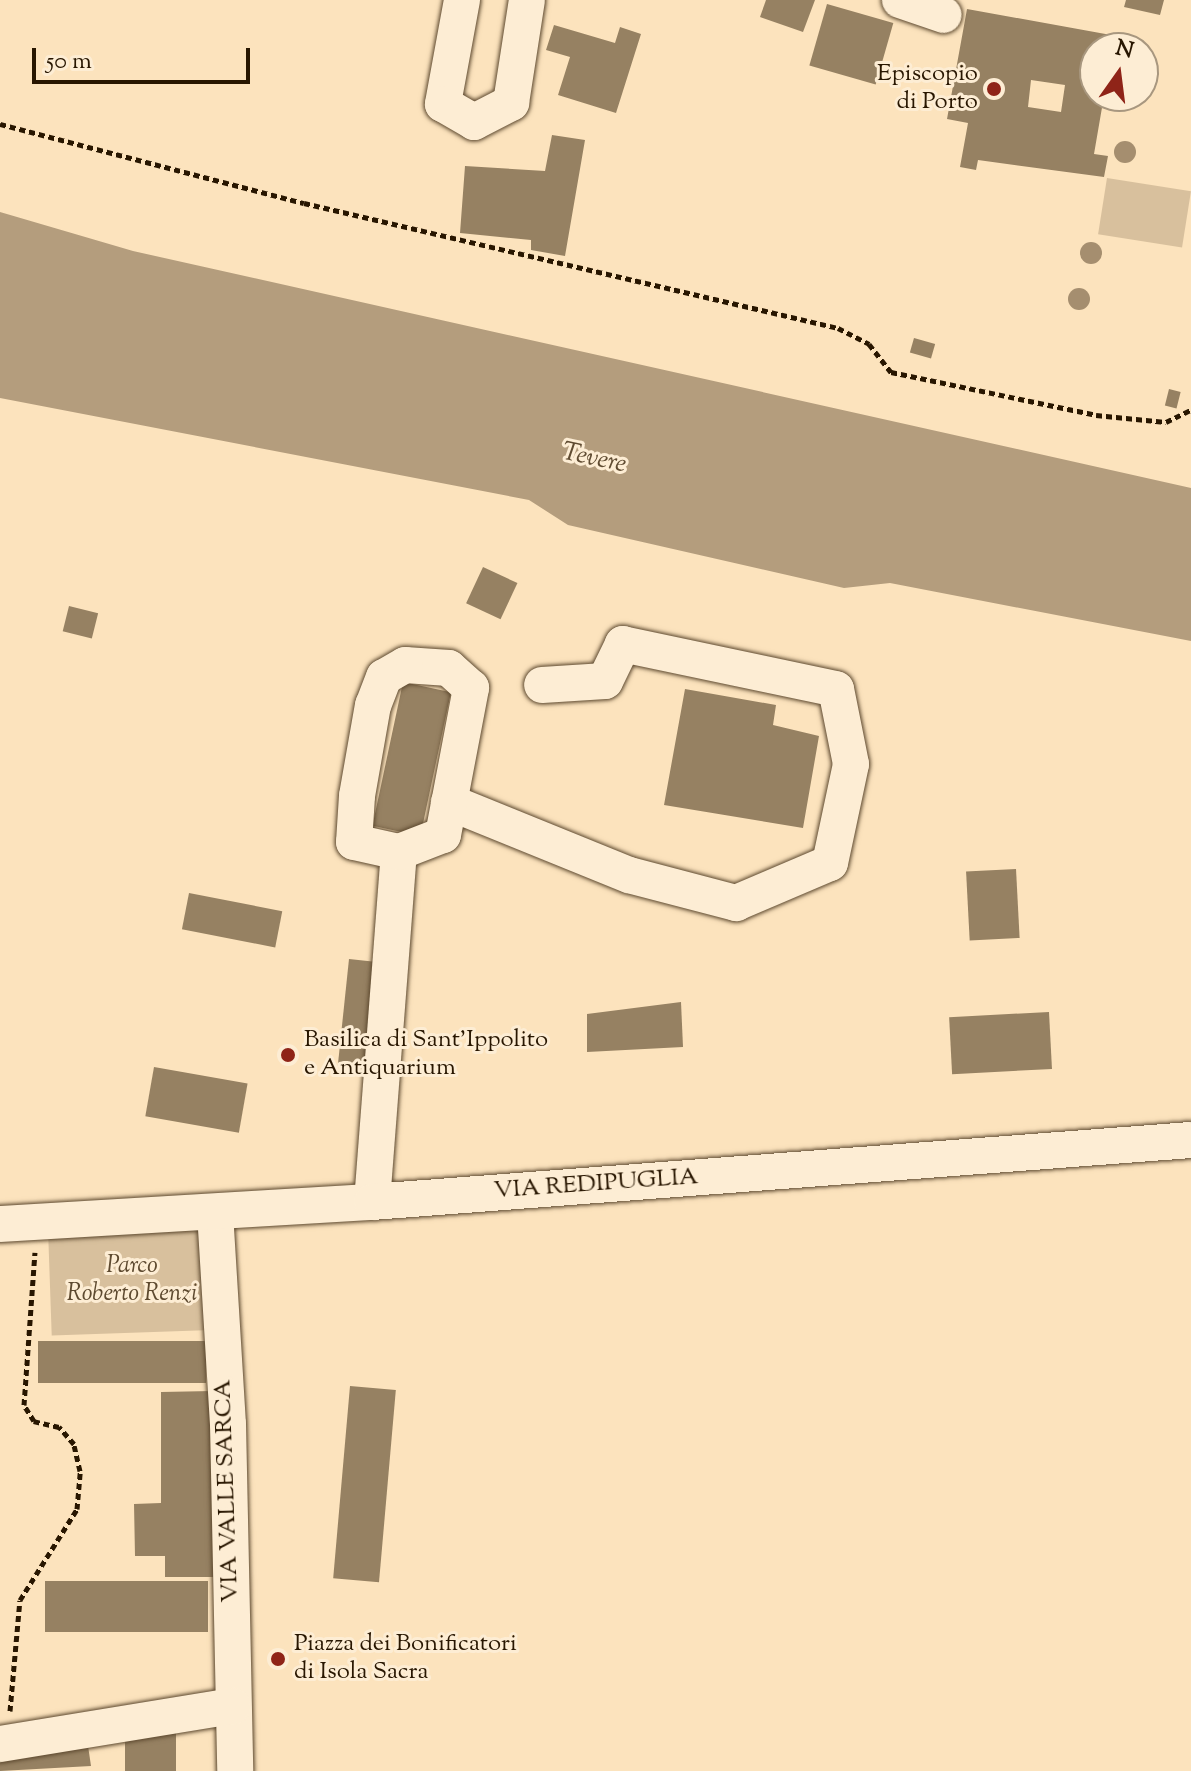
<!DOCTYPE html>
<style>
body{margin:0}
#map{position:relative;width:1191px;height:1771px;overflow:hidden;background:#fce3bd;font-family:"Sorts Mill Goudy",serif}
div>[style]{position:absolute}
.green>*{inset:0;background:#d8c09d;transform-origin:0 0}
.water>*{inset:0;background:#b49d7d}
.building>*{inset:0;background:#968162;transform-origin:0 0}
.path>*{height:5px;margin-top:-2.5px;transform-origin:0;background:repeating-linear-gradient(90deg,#281600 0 6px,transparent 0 10px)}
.roads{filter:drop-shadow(0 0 2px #5d492f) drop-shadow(0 0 2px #5d492f)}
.minor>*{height:36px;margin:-18px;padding:0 18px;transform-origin:18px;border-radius:18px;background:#fdedd4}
.trees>*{width:22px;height:22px;margin:-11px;border-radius:50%;background:#a58e6f}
.dots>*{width:22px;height:22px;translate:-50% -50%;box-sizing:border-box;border:4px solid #fdedd4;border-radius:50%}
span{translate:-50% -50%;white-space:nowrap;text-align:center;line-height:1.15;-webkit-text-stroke:6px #fdedd4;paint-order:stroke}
.poi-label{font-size:24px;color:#281600}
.right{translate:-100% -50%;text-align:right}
.left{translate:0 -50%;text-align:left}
.street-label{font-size:24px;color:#281600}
.park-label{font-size:24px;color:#5d492f;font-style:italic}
.water-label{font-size:26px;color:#604c32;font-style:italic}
.north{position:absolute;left:1079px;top:32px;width:80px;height:80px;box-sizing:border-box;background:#fdedd4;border:2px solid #a8977f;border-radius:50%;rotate:14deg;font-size:22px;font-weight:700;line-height:32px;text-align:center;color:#281600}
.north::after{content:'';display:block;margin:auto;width:28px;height:36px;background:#8f2418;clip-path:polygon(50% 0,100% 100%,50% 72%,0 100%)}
.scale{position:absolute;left:32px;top:48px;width:218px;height:36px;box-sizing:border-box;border:4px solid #281600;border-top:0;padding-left:10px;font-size:24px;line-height:28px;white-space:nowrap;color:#281600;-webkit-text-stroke:6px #fdedd4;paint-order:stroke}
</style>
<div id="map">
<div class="green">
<i style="left:1107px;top:178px;width:85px;height:57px;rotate:9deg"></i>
<i style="left:208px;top:1226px;width:104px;height:160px;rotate:88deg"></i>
</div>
<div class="water">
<i style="clip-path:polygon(0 212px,133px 251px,1191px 488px,1191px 641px,890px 583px,844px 588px,568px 525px,529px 500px,0 398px)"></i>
</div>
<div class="building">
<i style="clip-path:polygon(766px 0,815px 0,803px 32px,760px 17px)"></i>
<i style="clip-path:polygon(1126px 0,1164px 0,1160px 15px,1124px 7px)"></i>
<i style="left:827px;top:4px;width:69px;height:64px;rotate:16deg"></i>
<i style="clip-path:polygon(evenodd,967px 9px,1144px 41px,1144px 48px,1095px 48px,1095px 96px,1104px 96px,1094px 154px,1108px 156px,1104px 177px,978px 160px,976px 170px,960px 167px,968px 123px,947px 119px,967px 9px,1031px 80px,1065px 85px,1061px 112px,1028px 107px,1031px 80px)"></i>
<i style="clip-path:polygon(554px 25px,615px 43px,620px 27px,641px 34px,616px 113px,558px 95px,570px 57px,546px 50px)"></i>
<i style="clip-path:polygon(552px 135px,585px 140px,565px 256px,531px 250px,531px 240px,460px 233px,465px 166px,545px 171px)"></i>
<i style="left:914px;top:338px;width:22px;height:15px;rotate:16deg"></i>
<i style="left:1169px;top:389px;width:12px;height:17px;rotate:14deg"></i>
<i style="left:483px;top:567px;width:38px;height:40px;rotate:25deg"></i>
<i style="left:69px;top:606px;width:30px;height:26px;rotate:14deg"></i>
<i style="left:403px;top:682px;width:49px;height:147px;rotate:12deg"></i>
<i style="clip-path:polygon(685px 689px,776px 705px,773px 725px,819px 736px,803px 828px,664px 805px)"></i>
<i style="left:1016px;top:869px;width:69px;height:50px;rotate:87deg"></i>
<i style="left:189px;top:893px;width:95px;height:37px;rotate:11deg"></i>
<i style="left:349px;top:959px;width:28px;height:107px;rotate:6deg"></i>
<i style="clip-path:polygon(681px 1002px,683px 1047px,587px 1052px,587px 1014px)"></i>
<i style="left:1049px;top:1012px;width:57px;height:100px;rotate:87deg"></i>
<i style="left:154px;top:1067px;width:95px;height:50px;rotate:10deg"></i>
<i style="left:206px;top:1341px;width:42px;height:168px;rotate:90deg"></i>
<i style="left:350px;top:1386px;width:46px;height:193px;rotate:5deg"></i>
<i style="clip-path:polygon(212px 1391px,213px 1577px,165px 1577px,165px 1556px,135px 1556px,134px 1504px,161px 1503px,161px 1392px)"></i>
<i style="left:45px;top:1581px;width:163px;height:51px"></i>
<i style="clip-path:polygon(176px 1731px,176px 1771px,125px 1771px,125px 1737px)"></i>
<i style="clip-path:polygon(87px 1739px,91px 1766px,0 1771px,0 1751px)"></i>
</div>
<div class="path">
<i style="left:0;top:124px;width:314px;rotate:14.6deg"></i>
<i style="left:304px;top:203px;width:548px;rotate:13.17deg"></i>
<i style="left:838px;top:328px;width:35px;rotate:27deg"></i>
<i style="left:869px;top:344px;width:36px;rotate:52deg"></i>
<i style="left:891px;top:372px;width:209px;rotate:11.8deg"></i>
<i style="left:1096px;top:415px;width:70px;rotate:5.7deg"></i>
<i style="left:1166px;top:422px;width:28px;rotate:-26deg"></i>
<i style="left:10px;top:1711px;width:111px;rotate:-84.9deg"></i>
<i style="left:20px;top:1600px;width:107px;rotate:-57.9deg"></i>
<i style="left:77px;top:1509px;width:38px;rotate:-85deg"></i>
<i style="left:80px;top:1471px;width:28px;rotate:-103deg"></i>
<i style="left:74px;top:1444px;width:23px;rotate:-131deg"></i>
<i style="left:59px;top:1427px;width:26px;rotate:-167deg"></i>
<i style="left:34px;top:1421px;width:19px;rotate:-122deg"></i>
<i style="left:24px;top:1405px;width:153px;rotate:-85.9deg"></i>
</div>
<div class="roads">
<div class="minor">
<i style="left:462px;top:0;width:106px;rotate:100.4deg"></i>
<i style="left:443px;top:104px;width:36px;rotate:30deg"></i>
<i style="left:474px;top:122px;width:42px;rotate:-27.2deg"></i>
<i style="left:511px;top:103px;width:104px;rotate:-81.2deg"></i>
<i style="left:900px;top:0;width:46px;rotate:18.8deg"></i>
<i style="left:449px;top:802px;width:194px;rotate:22.1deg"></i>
<i style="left:629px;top:875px;width:111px;rotate:14.7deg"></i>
<i style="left:736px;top:903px;width:102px;rotate:-23.1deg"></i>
<i style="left:830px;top:863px;width:101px;rotate:-78deg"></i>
<i style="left:851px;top:764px;width:76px;rotate:-101.3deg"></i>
<i style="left:836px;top:689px;width:218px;rotate:-168.1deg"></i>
<i style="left:623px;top:644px;width:41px;rotate:115.9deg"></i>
<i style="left:605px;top:681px;width:63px;rotate:176.4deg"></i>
<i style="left:372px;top:1202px;width:351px;rotate:-85.6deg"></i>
<i style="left:399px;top:852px;width:47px;rotate:-21.1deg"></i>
<i style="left:443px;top:835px;width:150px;rotate:-79.2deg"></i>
<i style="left:471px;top:688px;width:30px;rotate:-138deg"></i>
<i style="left:449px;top:668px;width:44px;rotate:-176.1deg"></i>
<i style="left:405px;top:665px;width:24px;rotate:150deg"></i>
<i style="left:384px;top:677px;width:30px;rotate:111deg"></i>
<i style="left:373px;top:705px;width:92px;rotate:100deg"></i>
<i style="left:357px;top:796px;width:46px;rotate:93.7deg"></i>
<i style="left:354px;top:842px;width:46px;rotate:12.5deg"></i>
<i style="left:215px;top:1212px;width:212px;rotate:86.5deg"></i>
<i style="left:228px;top:1424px;width:347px;rotate:88.8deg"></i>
<i style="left:0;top:1224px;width:373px;rotate:-3.4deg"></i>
<i style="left:372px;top:1202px;width:821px;rotate:-4.33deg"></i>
<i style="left:0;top:1744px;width:236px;rotate:-9.3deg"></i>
</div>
</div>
<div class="trees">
<i style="left:1125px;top:152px"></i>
<i style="left:1091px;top:253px"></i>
<i style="left:1079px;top:299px"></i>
</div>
<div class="dots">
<i style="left:994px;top:89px;background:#8f2418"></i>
<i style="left:288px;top:1055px;background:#8f2418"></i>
<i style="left:278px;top:1659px;background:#8f2418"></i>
</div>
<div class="poi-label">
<span class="right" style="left:978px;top:89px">Episcopio<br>di Porto</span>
<span class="left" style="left:304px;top:1055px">Basilica di Sant'Ippolito<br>e Antiquarium</span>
<span class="left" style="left:294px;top:1659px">Piazza dei Bonificatori<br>di Isola Sacra</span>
</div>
<div class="street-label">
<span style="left:596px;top:1185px;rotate:-4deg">VIA REDIPUGLIA</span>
<span style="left:228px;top:1491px;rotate:-92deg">VIA VALLE SARCA</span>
</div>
<div class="park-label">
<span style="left:132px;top:1281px">Parco<br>Roberto Renzi</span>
</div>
<div class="water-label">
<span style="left:594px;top:459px;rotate:12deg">Tevere</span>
</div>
<div class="north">N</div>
<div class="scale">50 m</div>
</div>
